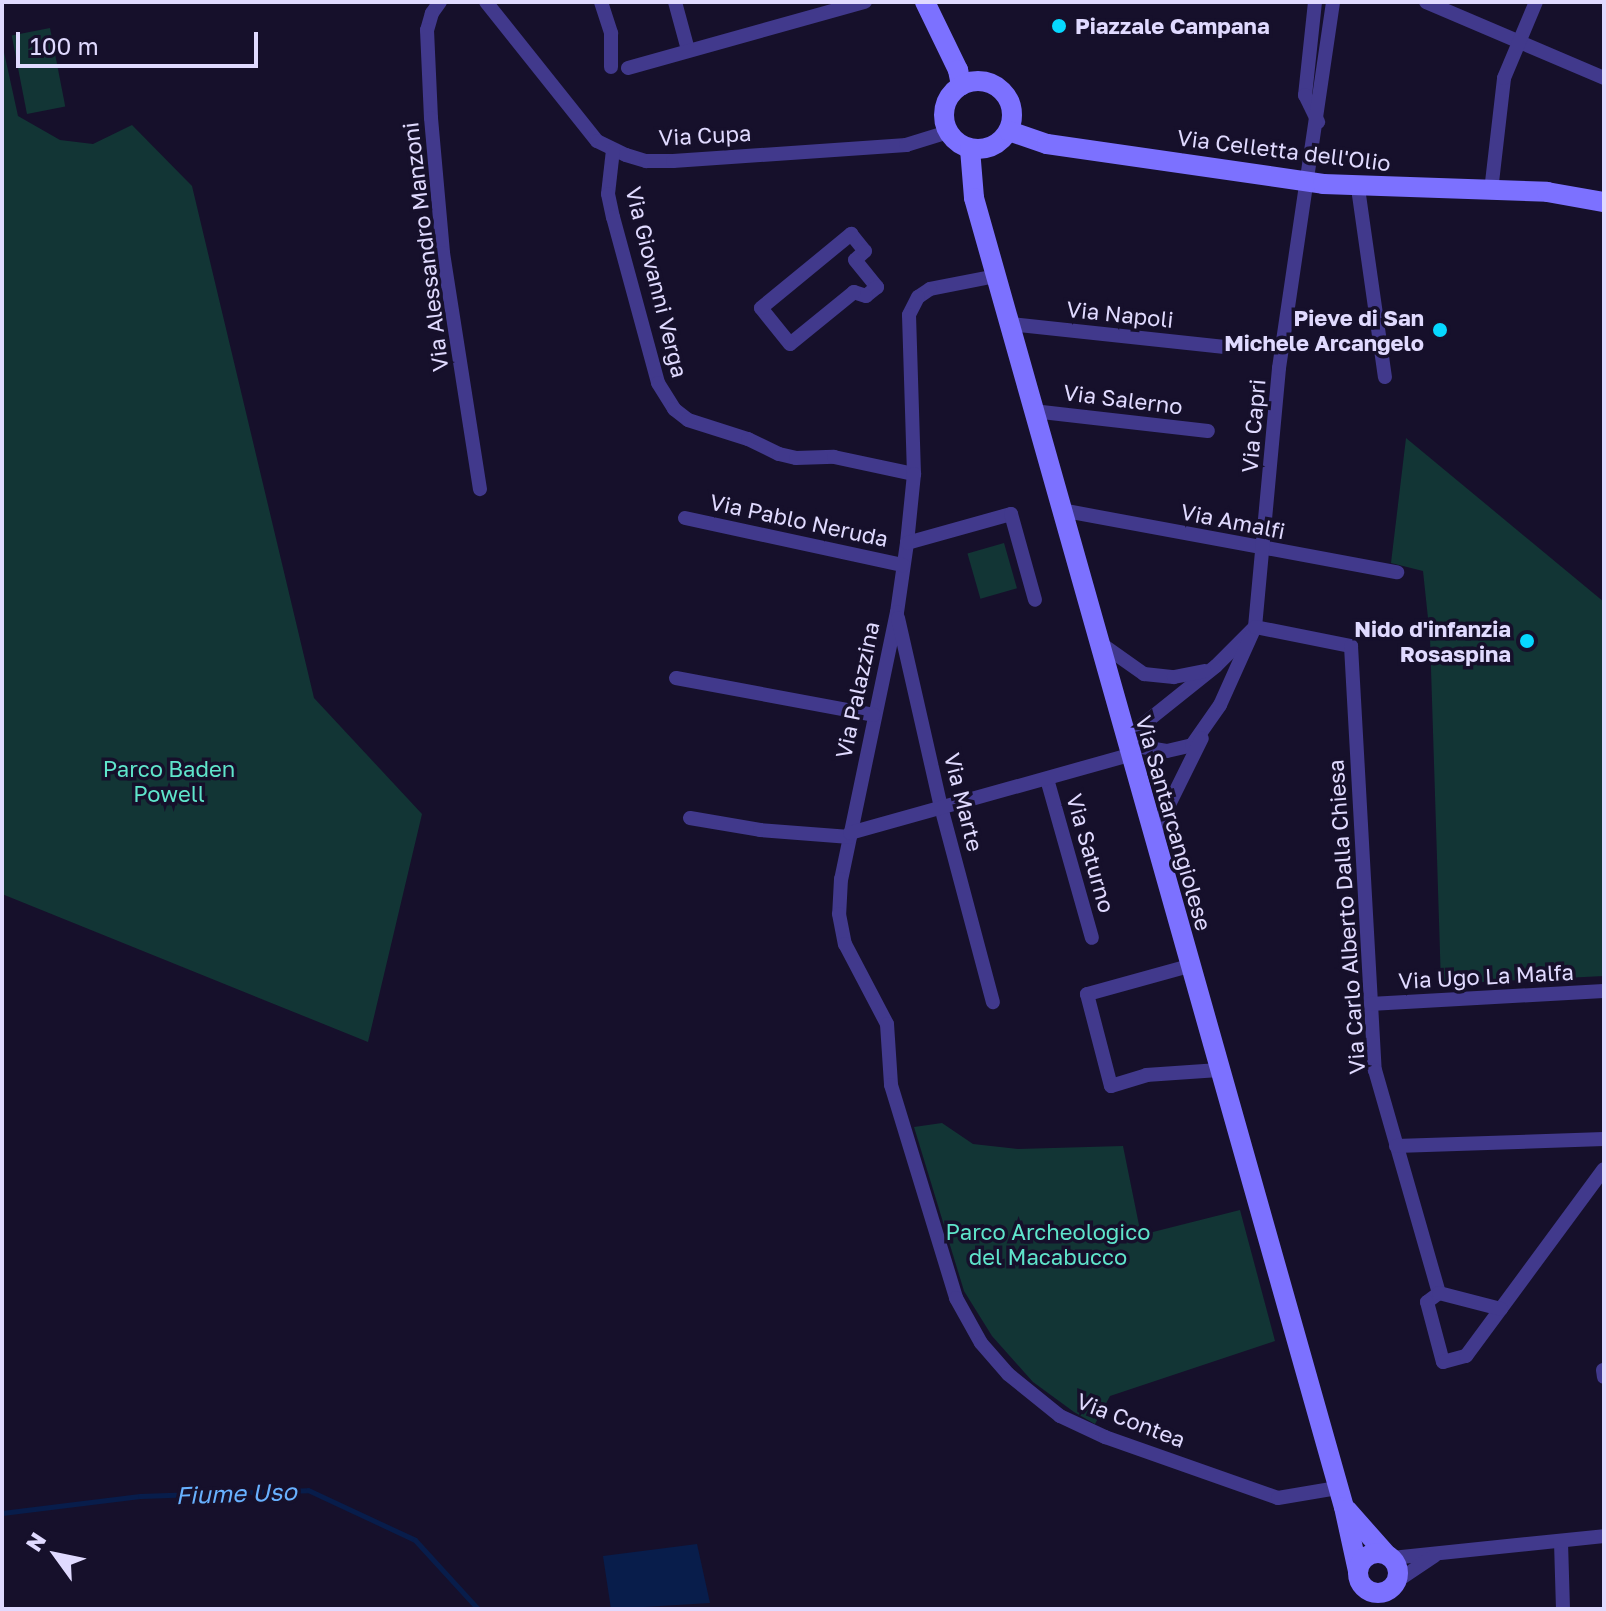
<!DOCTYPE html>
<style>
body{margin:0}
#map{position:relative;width:1606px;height:1611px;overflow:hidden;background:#16102b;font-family:"Golos Text",sans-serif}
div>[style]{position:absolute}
.green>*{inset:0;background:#123535;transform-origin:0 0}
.water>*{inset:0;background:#081d4b}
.stream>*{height:5px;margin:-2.5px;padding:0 2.5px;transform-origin:2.5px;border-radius:2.5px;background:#081d4b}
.street>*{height:14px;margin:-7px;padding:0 7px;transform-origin:7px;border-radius:7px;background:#41398c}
.secondary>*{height:20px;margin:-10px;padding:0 10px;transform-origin:10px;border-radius:10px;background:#7c71ff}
.secondary>.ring{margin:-10px;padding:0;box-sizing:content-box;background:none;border:20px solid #7c71ff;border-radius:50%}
.dots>*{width:22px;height:22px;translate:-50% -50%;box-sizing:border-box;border:4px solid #16102b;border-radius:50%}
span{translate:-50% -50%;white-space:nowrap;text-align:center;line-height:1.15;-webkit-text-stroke:7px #16102b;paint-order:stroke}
.poi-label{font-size:22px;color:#e0daff;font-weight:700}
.left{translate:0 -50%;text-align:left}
.right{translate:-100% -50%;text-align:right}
.street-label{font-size:22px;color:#e0daff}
.park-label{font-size:22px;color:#5fe5cb}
.water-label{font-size:24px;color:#68b1ff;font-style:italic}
.frame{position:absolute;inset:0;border:4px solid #e0daff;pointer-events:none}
.north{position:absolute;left:16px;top:1515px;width:80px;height:80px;-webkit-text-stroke:6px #16102b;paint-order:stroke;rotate:303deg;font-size:22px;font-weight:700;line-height:32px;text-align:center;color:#e0daff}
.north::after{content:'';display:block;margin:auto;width:28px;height:36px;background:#e0daff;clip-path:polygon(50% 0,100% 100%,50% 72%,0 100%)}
.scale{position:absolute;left:16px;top:32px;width:242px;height:36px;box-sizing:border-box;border:4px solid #e0daff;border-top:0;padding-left:10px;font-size:24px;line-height:28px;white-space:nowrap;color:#e0daff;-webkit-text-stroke:6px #16102b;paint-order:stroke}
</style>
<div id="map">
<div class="green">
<i style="left:50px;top:28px;width:80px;height:39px;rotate:79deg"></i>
<i style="clip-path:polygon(2px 43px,18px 116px,60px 140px,93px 144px,132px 125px,192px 186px,314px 698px,422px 814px,368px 1042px,2px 894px)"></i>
<i style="clip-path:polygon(1406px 438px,1604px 602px,1604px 976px,1441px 984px,1430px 637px,1423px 571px,1391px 563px)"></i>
<i style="left:1004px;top:543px;width:47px;height:38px;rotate:74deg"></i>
<i style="clip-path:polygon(942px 1123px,973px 1144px,1018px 1149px,1123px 1146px,1141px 1235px,1240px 1210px,1275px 1341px,1110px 1396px,1095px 1424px,1074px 1412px,1033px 1382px,992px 1336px,964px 1291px,914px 1127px)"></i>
</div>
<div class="water">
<i style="clip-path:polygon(697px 1544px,710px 1603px,611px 1609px,603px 1556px)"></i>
</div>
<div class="stream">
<i style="left:2px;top:1513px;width:139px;rotate:-7deg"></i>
<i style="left:140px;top:1496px;width:168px;rotate:-2deg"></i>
<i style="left:308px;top:1490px;width:118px;rotate:25deg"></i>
<i style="left:415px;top:1540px;width:93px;rotate:47.6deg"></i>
</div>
<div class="street">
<i style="left:440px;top:2px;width:14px;rotate:126deg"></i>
<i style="left:432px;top:13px;width:18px;rotate:106deg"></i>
<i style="left:427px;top:30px;width:88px;rotate:87.4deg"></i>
<i style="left:431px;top:118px;width:136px;rotate:84.9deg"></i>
<i style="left:443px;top:253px;width:239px;rotate:81.1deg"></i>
<i style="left:486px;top:2px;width:178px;rotate:51.4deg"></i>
<i style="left:597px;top:141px;width:32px;rotate:26deg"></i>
<i style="left:626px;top:155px;width:21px;rotate:17deg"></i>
<i style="left:646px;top:161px;width:27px"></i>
<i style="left:673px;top:161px;width:234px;rotate:-3.9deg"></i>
<i style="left:906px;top:145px;width:44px;rotate:-17.2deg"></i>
<i style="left:601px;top:2px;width:33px;rotate:72deg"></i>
<i style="left:611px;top:33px;width:34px;rotate:90deg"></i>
<i style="left:675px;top:2px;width:50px;rotate:74.8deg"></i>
<i style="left:1315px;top:2px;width:94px;rotate:96.1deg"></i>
<i style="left:1305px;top:95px;width:30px;rotate:64deg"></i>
<i style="left:1426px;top:2px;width:194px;rotate:23.1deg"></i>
<i style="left:628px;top:68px;width:246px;rotate:-15.6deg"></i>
<i style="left:613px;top:150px;width:44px;rotate:96.5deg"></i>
<i style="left:608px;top:194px;width:24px;rotate:78deg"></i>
<i style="left:613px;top:217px;width:172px;rotate:74.8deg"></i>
<i style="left:658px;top:383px;width:31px;rotate:58deg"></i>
<i style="left:674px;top:409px;width:18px;rotate:38deg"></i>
<i style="left:688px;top:420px;width:63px;rotate:17.6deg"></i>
<i style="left:748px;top:439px;width:34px;rotate:26deg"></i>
<i style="left:779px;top:454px;width:17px;rotate:13deg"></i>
<i style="left:796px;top:458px;width:38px;rotate:-2deg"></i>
<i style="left:834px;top:457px;width:82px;rotate:12deg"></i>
<i style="left:1358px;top:188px;width:191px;rotate:81.9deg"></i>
<i style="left:1491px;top:191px;width:114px;rotate:-83.4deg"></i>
<i style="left:1504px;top:78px;width:82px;rotate:-67.2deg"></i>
<i style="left:851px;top:234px;width:22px;rotate:51deg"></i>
<i style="left:865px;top:251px;width:13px;rotate:138deg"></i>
<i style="left:855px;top:260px;width:35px;rotate:51deg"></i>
<i style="left:877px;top:287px;width:14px;rotate:141deg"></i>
<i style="left:866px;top:296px;width:13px;rotate:-162deg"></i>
<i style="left:854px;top:292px;width:82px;rotate:140.9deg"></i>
<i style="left:790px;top:344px;width:46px;rotate:-128.9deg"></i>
<i style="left:761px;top:308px;width:117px;rotate:-39.4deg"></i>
<i style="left:996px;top:276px;width:67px;rotate:168.9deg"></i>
<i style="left:930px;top:289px;width:14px;rotate:146deg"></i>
<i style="left:918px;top:297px;width:20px;rotate:117deg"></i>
<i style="left:909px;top:315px;width:159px;rotate:88.2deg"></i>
<i style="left:914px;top:474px;width:69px;rotate:95.8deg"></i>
<i style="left:907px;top:543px;width:70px;rotate:98.2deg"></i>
<i style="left:897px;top:612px;width:273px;rotate:101.8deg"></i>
<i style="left:841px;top:879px;width:35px;rotate:93deg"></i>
<i style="left:839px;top:914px;width:31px;rotate:79deg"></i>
<i style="left:845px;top:944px;width:90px;rotate:62.3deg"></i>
<i style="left:887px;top:1024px;width:61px;rotate:86.2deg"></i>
<i style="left:891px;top:1085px;width:223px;rotate:73deg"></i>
<i style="left:956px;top:1298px;width:51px;rotate:60.9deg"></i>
<i style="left:981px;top:1343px;width:41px;rotate:48.9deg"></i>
<i style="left:1008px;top:1374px;width:67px;rotate:38.9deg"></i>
<i style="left:1060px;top:1416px;width:50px;rotate:25deg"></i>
<i style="left:1105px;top:1437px;width:183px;rotate:19.4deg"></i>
<i style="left:1278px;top:1498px;width:60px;rotate:-9.6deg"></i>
<i style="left:1010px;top:324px;width:216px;rotate:6.1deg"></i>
<i style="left:1033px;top:411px;width:176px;rotate:6.5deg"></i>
<i style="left:1061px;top:510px;width:342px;rotate:10.5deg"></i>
<i style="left:685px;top:518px;width:223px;rotate:12.2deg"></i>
<i style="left:907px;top:543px;width:108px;rotate:-15.6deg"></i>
<i style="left:1011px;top:514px;width:89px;rotate:74.4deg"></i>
<i style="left:898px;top:618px;width:194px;rotate:77.2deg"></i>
<i style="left:941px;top:807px;width:202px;rotate:75.1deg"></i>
<i style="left:1255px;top:627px;width:55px;rotate:135deg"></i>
<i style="left:1216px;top:666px;width:117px;rotate:141.3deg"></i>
<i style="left:1125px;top:739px;width:19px;rotate:25deg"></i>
<i style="left:1142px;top:747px;width:25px;rotate:9deg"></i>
<i style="left:1167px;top:751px;width:26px;rotate:-13deg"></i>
<i style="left:1192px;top:745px;width:49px;rotate:-55deg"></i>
<i style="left:1220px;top:705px;width:85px;rotate:-65.8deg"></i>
<i style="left:1255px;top:627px;width:260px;rotate:-84.7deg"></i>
<i style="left:1279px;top:368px;width:370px;rotate:-81.6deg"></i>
<i style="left:1255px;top:627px;width:98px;rotate:11.2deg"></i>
<i style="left:1351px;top:646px;width:425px;rotate:86.8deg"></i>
<i style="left:1375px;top:1070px;width:232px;rotate:74deg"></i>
<i style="left:1100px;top:643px;width:54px;rotate:35.2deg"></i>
<i style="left:1144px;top:674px;width:30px;rotate:6deg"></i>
<i style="left:1174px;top:677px;width:31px;rotate:-11deg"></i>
<i style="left:676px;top:678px;width:201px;rotate:10.6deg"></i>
<i style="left:1047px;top:779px;width:165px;rotate:74.2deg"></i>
<i style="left:690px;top:818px;width:71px;rotate:9.7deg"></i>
<i style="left:760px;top:830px;width:90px;rotate:4.4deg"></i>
<i style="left:850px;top:833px;width:290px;rotate:-15.6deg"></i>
<i style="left:1153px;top:837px;width:110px;rotate:-63.7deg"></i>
<i style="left:1189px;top:966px;width:106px;rotate:164.6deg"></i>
<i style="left:1087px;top:994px;width:95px;rotate:75.4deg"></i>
<i style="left:1111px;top:1086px;width:37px;rotate:-17deg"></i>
<i style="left:1146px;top:1075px;width:73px;rotate:-3.9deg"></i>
<i style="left:1370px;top:1004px;width:234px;rotate:-3.2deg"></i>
<i style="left:1396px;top:1146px;width:208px;rotate:-1.9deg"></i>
<i style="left:1439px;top:1293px;width:15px;rotate:143deg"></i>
<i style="left:1427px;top:1302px;width:62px;rotate:75.1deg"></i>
<i style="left:1443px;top:1362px;width:24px;rotate:-15deg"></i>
<i style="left:1466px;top:1356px;width:232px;rotate:-53.6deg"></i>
<i style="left:1439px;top:1293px;width:64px;rotate:14.5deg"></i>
<i style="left:1603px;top:1370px;width:7px;rotate:82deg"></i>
<i style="left:1561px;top:1542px;width:67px;rotate:88.3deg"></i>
<i style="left:1392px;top:1558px;width:213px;rotate:-5.9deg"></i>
<i style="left:1397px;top:1581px;width:45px;rotate:-34deg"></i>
</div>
<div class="secondary">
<i style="left:925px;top:2px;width:76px;rotate:64.1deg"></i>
<i style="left:958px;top:70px;width:16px;rotate:79deg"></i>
<i class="ring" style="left:944px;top:81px;width:48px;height:48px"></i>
<i style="left:1009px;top:131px;width:40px;rotate:18.9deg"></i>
<i style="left:1047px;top:144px;width:279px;rotate:8.2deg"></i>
<i style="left:1323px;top:184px;width:224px;rotate:2deg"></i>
<i style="left:1547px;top:192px;width:58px;rotate:10deg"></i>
<i style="left:970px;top:149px;width:49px;rotate:85.3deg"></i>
<i style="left:974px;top:198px;width:1360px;rotate:74.22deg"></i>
<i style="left:1344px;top:1507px;width:66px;rotate:77.7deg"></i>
<i style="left:1347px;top:1510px;width:59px;rotate:48.4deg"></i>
<i class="ring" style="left:1358px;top:1553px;width:20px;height:20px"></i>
</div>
<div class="dots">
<i style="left:1059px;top:26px;background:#06d8ff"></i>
<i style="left:1440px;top:330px;background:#06d8ff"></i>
<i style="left:1527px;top:641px;background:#06d8ff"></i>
</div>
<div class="poi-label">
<span class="left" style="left:1075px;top:26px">Piazzale Campana</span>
<span class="right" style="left:1424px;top:330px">Pieve di San<br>Michele Arcangelo</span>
<span class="right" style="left:1511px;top:641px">Nido d'infanzia<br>Rosaspina</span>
</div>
<div class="street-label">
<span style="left:705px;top:135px;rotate:-3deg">Via Cupa</span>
<span style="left:1284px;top:150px;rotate:7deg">Via Celletta dell'Olio</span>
<span style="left:425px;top:247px;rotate:-97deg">Via Alessandro Manzoni</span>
<span style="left:657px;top:282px;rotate:76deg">Via Giovanni Verga</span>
<span style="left:1120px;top:314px;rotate:6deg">Via Napoli</span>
<span style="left:1123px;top:399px;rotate:7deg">Via Salerno</span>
<span style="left:1253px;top:426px;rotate:-85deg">Via Capri</span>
<span style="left:799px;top:520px;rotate:12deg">Via Pablo Neruda</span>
<span style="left:1233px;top:521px;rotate:11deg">Via Amalfi</span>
<span style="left:857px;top:690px;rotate:-78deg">Via Palazzina</span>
<span style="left:964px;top:802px;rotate:76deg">Via Marte</span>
<span style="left:1174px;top:823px;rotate:74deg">Via Santarcangiolese</span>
<span style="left:1091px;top:853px;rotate:74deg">Via Saturno</span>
<span style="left:1346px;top:917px;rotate:-94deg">Via Carlo Alberto Dalla Chiesa</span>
<span style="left:1486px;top:976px;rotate:-3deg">Via Ugo La Malfa</span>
<span style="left:1131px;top:1420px;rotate:21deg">Via Contea</span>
</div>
<div class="park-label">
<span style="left:169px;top:781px">Parco Baden<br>Powell</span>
<span style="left:1048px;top:1244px">Parco Archeologico<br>del Macabucco</span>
</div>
<div class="water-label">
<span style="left:236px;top:1493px;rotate:-2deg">Fiume Uso</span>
</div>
<div class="frame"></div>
<div class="north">N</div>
<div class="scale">100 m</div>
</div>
